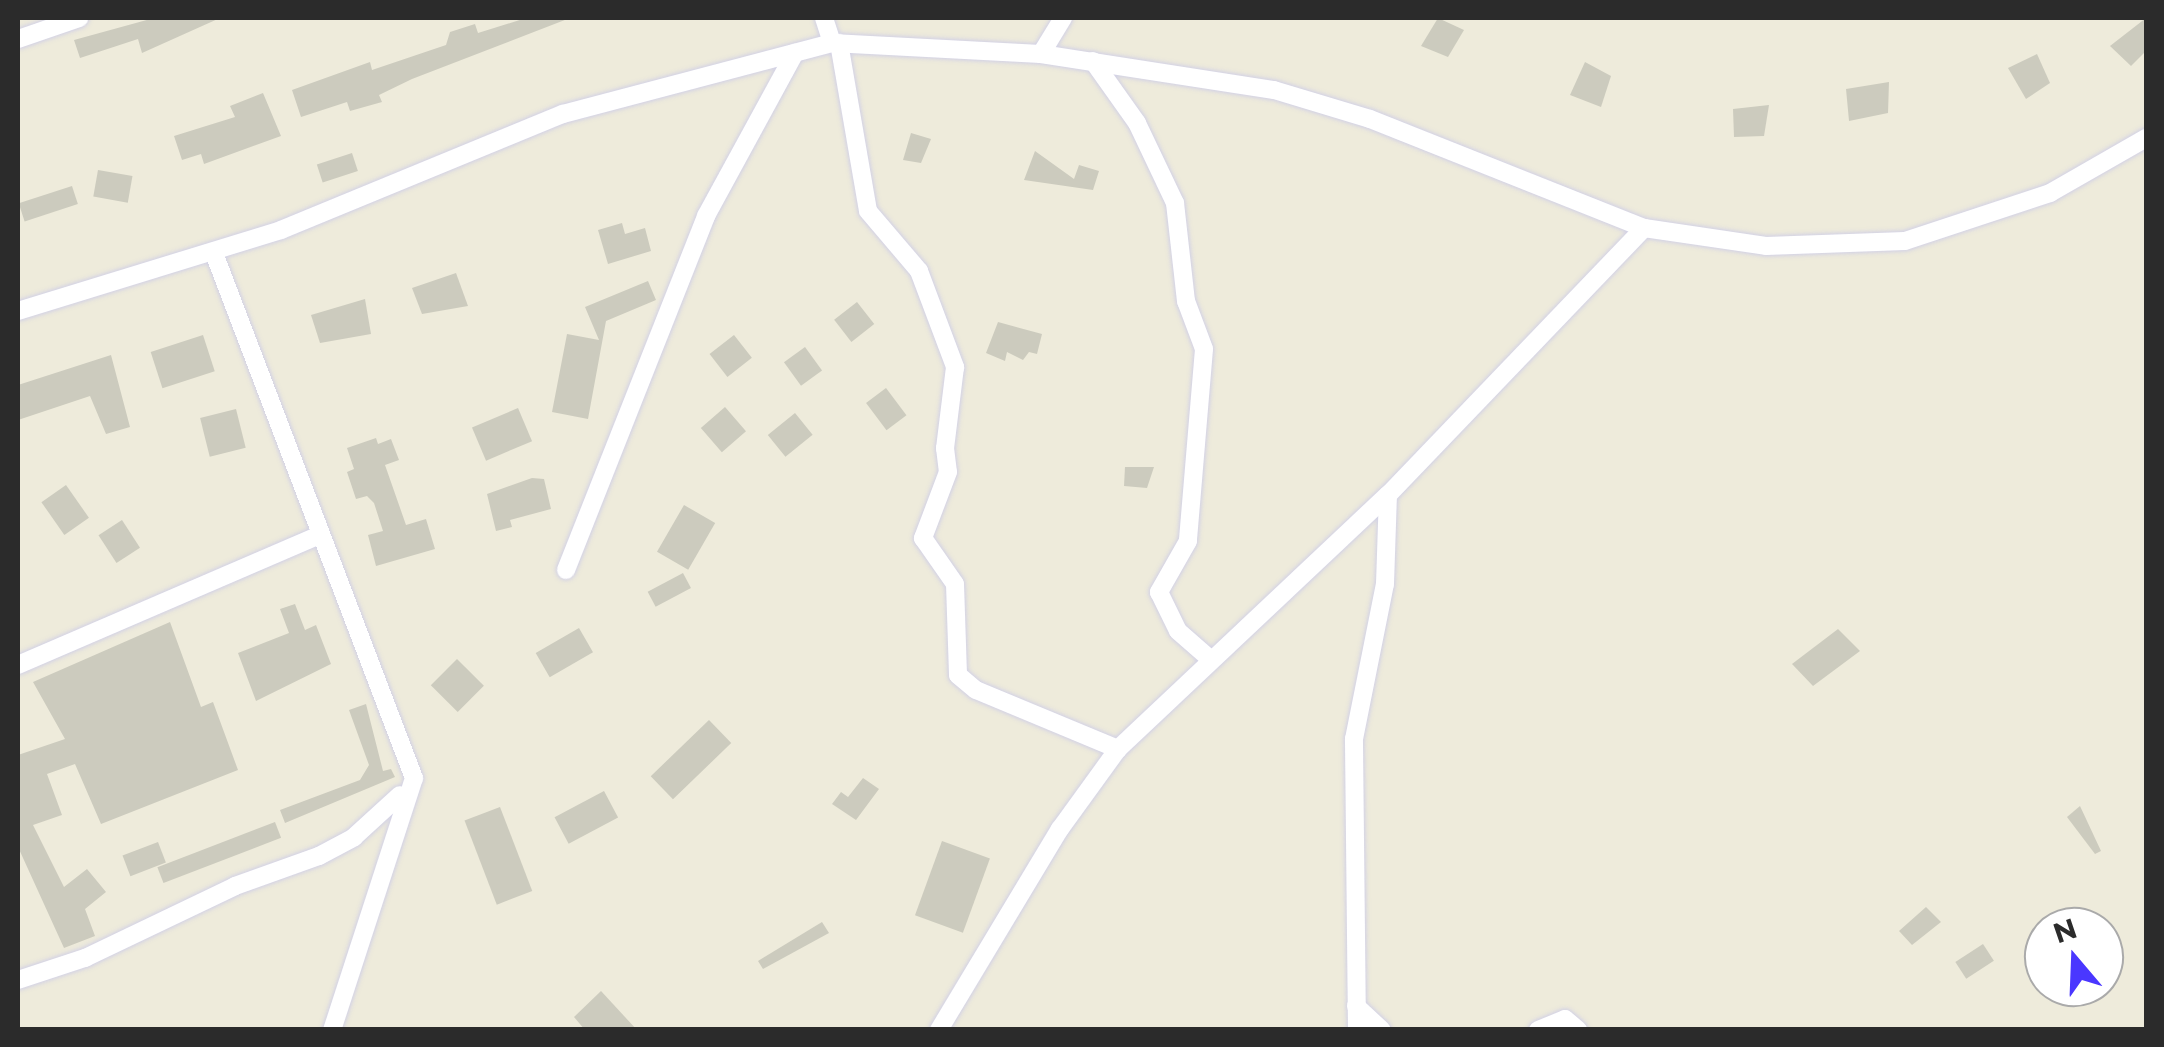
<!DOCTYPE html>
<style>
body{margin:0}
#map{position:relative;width:2164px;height:1047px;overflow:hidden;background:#eeebdb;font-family:Montserrat,sans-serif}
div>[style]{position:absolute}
.building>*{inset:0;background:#cccbbe;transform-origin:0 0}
.roads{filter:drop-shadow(0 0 2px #d2d1e5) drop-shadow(0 0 2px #d2d1e5)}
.street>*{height:18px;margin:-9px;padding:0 9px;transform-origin:9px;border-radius:9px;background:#fff}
span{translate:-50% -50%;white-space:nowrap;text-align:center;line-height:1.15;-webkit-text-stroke:8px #fff;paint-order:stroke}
.frame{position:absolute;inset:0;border:20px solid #2b2b2b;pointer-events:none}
.north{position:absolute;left:2024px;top:907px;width:100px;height:100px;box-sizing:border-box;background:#fff;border:2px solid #aaa;border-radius:50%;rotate:341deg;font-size:28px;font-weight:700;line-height:40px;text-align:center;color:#2b2b2b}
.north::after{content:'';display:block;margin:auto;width:35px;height:45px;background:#4a37ff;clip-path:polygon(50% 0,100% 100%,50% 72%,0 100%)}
</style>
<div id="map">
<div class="building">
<i style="clip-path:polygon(154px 18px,220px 18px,142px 53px,138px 39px,80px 58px,74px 40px)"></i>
<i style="clip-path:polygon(526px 18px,570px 18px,412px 79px,379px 95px,382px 102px,350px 111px,347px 102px,301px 117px,292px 90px,370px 62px,372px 70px,446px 45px,450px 32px,475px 24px,478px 33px)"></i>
<i style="clip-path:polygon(1438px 18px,1464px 30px,1448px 57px,1421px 46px)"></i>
<i style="clip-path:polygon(2146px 18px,2146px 51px,2131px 66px,2110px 46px)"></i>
<i style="clip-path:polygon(2037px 54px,2050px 83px,2026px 99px,2008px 68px)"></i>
<i style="clip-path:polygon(1585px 62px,1611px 76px,1601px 107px,1570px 95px)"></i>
<i style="clip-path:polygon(1889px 82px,1888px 113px,1849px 121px,1846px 89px)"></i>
<i style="clip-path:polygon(263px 93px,281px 136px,204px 164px,201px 154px,182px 160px,174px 136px,235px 117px,230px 106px)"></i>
<i style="clip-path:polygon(1769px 105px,1764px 136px,1734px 137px,1733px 109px)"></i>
<i style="clip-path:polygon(911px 133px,931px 139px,921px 163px,903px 160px)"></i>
<i style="clip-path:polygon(1035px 151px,1074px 179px,1079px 165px,1099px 171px,1093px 190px,1024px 180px)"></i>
<i style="left:352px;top:153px;width:19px;height:37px;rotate:72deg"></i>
<i style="left:98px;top:170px;width:35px;height:27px;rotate:10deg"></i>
<i style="left:72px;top:186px;width:19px;height:56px;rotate:72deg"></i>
<i style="clip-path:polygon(622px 223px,625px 234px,645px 228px,651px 251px,608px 264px,598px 230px)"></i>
<i style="clip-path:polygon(456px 273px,468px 306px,422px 314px,412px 288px)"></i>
<i style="clip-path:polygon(648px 281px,656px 300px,606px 321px,588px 419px,552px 412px,567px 334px,599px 340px,585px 307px)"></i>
<i style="clip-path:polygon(365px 299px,371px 334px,320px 343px,311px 315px)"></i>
<i style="left:857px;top:302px;width:28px;height:29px;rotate:52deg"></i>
<i style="clip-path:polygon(998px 322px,1042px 334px,1037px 354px,1029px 352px,1023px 360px,1007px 352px,1005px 361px,986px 353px)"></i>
<i style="left:203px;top:335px;width:38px;height:55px;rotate:72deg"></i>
<i style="left:734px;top:335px;width:29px;height:31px;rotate:52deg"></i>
<i style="left:805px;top:347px;width:29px;height:26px;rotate:54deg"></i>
<i style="clip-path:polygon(111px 355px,130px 427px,106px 434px,90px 396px,18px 420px,18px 385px)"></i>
<i style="left:886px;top:388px;width:34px;height:25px;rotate:53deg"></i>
<i style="left:725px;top:407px;width:32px;height:32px;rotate:49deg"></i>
<i style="left:518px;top:408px;width:36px;height:50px;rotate:67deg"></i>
<i style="left:236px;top:409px;width:40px;height:37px;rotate:76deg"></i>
<i style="left:795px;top:413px;width:28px;height:35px;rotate:51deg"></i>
<i style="clip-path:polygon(376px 438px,378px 444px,391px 439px,399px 460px,385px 465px,406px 525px,426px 519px,435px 549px,376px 566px,368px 535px,383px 531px,374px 503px,367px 496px,356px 499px,347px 472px,354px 469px,347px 448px)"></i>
<i style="clip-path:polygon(1125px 467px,1154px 467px,1147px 488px,1124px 486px)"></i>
<i style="clip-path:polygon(532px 478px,544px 479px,551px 509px,510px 520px,512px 527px,496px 531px,487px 494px)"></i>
<i style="left:66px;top:485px;width:40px;height:30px;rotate:55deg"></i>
<i style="left:684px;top:505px;width:36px;height:54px;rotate:30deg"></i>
<i style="left:122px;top:520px;width:33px;height:28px;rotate:57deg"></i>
<i style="left:683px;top:573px;width:17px;height:40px;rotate:62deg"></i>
<i style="clip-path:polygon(295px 604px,305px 630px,316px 625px,331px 664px,256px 701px,238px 653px,289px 633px,280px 609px)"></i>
<i style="clip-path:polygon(170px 622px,201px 707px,213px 702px,238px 770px,101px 824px,75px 764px,47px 774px,62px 815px,33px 825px,64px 887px,87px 869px,106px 892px,85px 909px,95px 936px,64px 948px,18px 847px,18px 755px,65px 739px,33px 682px)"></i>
<i style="left:579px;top:628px;width:28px;height:50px;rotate:60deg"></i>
<i style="clip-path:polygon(1838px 629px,1860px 651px,1813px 686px,1792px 664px)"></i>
<i style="left:457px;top:659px;width:38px;height:37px;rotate:45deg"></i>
<i style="clip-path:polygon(366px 704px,383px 771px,391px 769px,395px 777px,285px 823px,280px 810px,360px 780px,369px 765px,349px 710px)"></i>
<i style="left:709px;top:720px;width:32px;height:81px;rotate:46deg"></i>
<i style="clip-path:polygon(863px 778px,879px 789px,856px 820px,832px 804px,841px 792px,848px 797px)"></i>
<i style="left:604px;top:791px;width:30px;height:56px;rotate:62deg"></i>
<i style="clip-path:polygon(2080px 806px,2101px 851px,2095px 854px,2067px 817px)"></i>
<i style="left:500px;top:807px;width:90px;height:38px;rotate:69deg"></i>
<i style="left:275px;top:822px;width:17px;height:126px;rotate:69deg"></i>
<i style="left:942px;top:841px;width:51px;height:79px;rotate:20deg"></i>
<i style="left:158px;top:842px;width:22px;height:38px;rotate:69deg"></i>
<i style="clip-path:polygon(1926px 907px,1941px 922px,1912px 945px,1899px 931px)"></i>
<i style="clip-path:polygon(822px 922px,829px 933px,763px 969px,758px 961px)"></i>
<i style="left:1983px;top:944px;width:20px;height:33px;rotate:57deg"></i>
<i style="clip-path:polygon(601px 991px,637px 1030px,585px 1030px,574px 1017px)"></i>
</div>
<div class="roads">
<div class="street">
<i style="left:824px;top:18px;width:26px;rotate:72deg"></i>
<i style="left:832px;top:43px;width:209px;rotate:3deg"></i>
<i style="left:1041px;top:54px;width:236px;rotate:8.8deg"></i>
<i style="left:1274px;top:90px;width:100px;rotate:16.8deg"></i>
<i style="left:1370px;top:119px;width:295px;rotate:21.7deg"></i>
<i style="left:1644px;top:228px;width:123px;rotate:8.4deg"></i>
<i style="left:1766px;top:246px;width:139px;rotate:-2.1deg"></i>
<i style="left:1905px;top:241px;width:153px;rotate:-18.3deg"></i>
<i style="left:2050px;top:193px;width:111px;rotate:-29.8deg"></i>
<i style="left:18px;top:39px;width:65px;rotate:-19deg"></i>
<i style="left:839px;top:43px;width:170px;rotate:80.2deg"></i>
<i style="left:868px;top:211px;width:79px;rotate:49.6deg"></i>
<i style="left:919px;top:271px;width:103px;rotate:69.4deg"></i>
<i style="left:955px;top:367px;width:82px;rotate:97deg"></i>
<i style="left:945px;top:448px;width:24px;rotate:83deg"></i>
<i style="left:948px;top:472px;width:71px;rotate:110.7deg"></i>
<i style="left:923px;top:538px;width:56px;rotate:55.2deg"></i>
<i style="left:955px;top:584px;width:91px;rotate:88.1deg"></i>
<i style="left:958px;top:675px;width:23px;rotate:40deg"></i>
<i style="left:976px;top:690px;width:154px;rotate:22.6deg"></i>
<i style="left:1041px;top:54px;width:42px;rotate:-58.6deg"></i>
<i style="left:1093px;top:61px;width:76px;rotate:54.6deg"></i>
<i style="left:1137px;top:123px;width:89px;rotate:64.6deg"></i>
<i style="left:1175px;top:203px;width:99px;rotate:83.6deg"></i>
<i style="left:1186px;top:301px;width:51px;rotate:69.4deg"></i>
<i style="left:1204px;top:349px;width:193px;rotate:94.8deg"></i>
<i style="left:1188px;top:541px;width:59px;rotate:119.6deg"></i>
<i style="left:1159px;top:592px;width:43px;rotate:64deg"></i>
<i style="left:1178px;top:631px;width:43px;rotate:41.2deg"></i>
<i style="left:214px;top:253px;width:562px;rotate:69.15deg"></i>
<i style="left:414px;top:778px;width:265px;rotate:108deg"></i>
<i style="left:18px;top:311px;width:275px;rotate:-17.1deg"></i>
<i style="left:281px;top:230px;width:305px;rotate:-22.4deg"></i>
<i style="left:563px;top:114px;width:278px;rotate:-14.8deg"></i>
<i style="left:566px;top:570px;width:381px;rotate:-68.4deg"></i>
<i style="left:706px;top:216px;width:186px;rotate:-61.4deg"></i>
<i style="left:18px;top:665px;width:327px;rotate:-23.3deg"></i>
<i style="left:18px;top:980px;width:71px;rotate:-18.2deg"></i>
<i style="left:85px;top:958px;width:166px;rotate:-25.6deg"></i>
<i style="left:235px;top:886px;width:89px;rotate:-19.7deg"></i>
<i style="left:319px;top:856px;width:40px;rotate:-28deg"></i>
<i style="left:354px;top:837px;width:62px;rotate:-42.4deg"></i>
<i style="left:1356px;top:1006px;width:35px;rotate:43deg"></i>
<i style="left:939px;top:1030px;width:235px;rotate:-59deg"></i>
<i style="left:1060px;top:829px;width:99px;rotate:-54.1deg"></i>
<i style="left:1118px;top:749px;width:371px;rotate:-43.3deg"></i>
<i style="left:1388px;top:495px;width:370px;rotate:-46.2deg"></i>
<i style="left:1357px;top:1030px;width:291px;rotate:-90.6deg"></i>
<i style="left:1354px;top:739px;width:158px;rotate:-78.7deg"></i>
<i style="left:1385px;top:584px;width:89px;rotate:-88.1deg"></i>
<i style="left:1538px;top:1030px;width:29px;rotate:-22deg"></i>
<i style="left:1565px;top:1019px;width:17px;rotate:40deg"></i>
</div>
</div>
<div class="frame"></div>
<div class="north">N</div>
</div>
